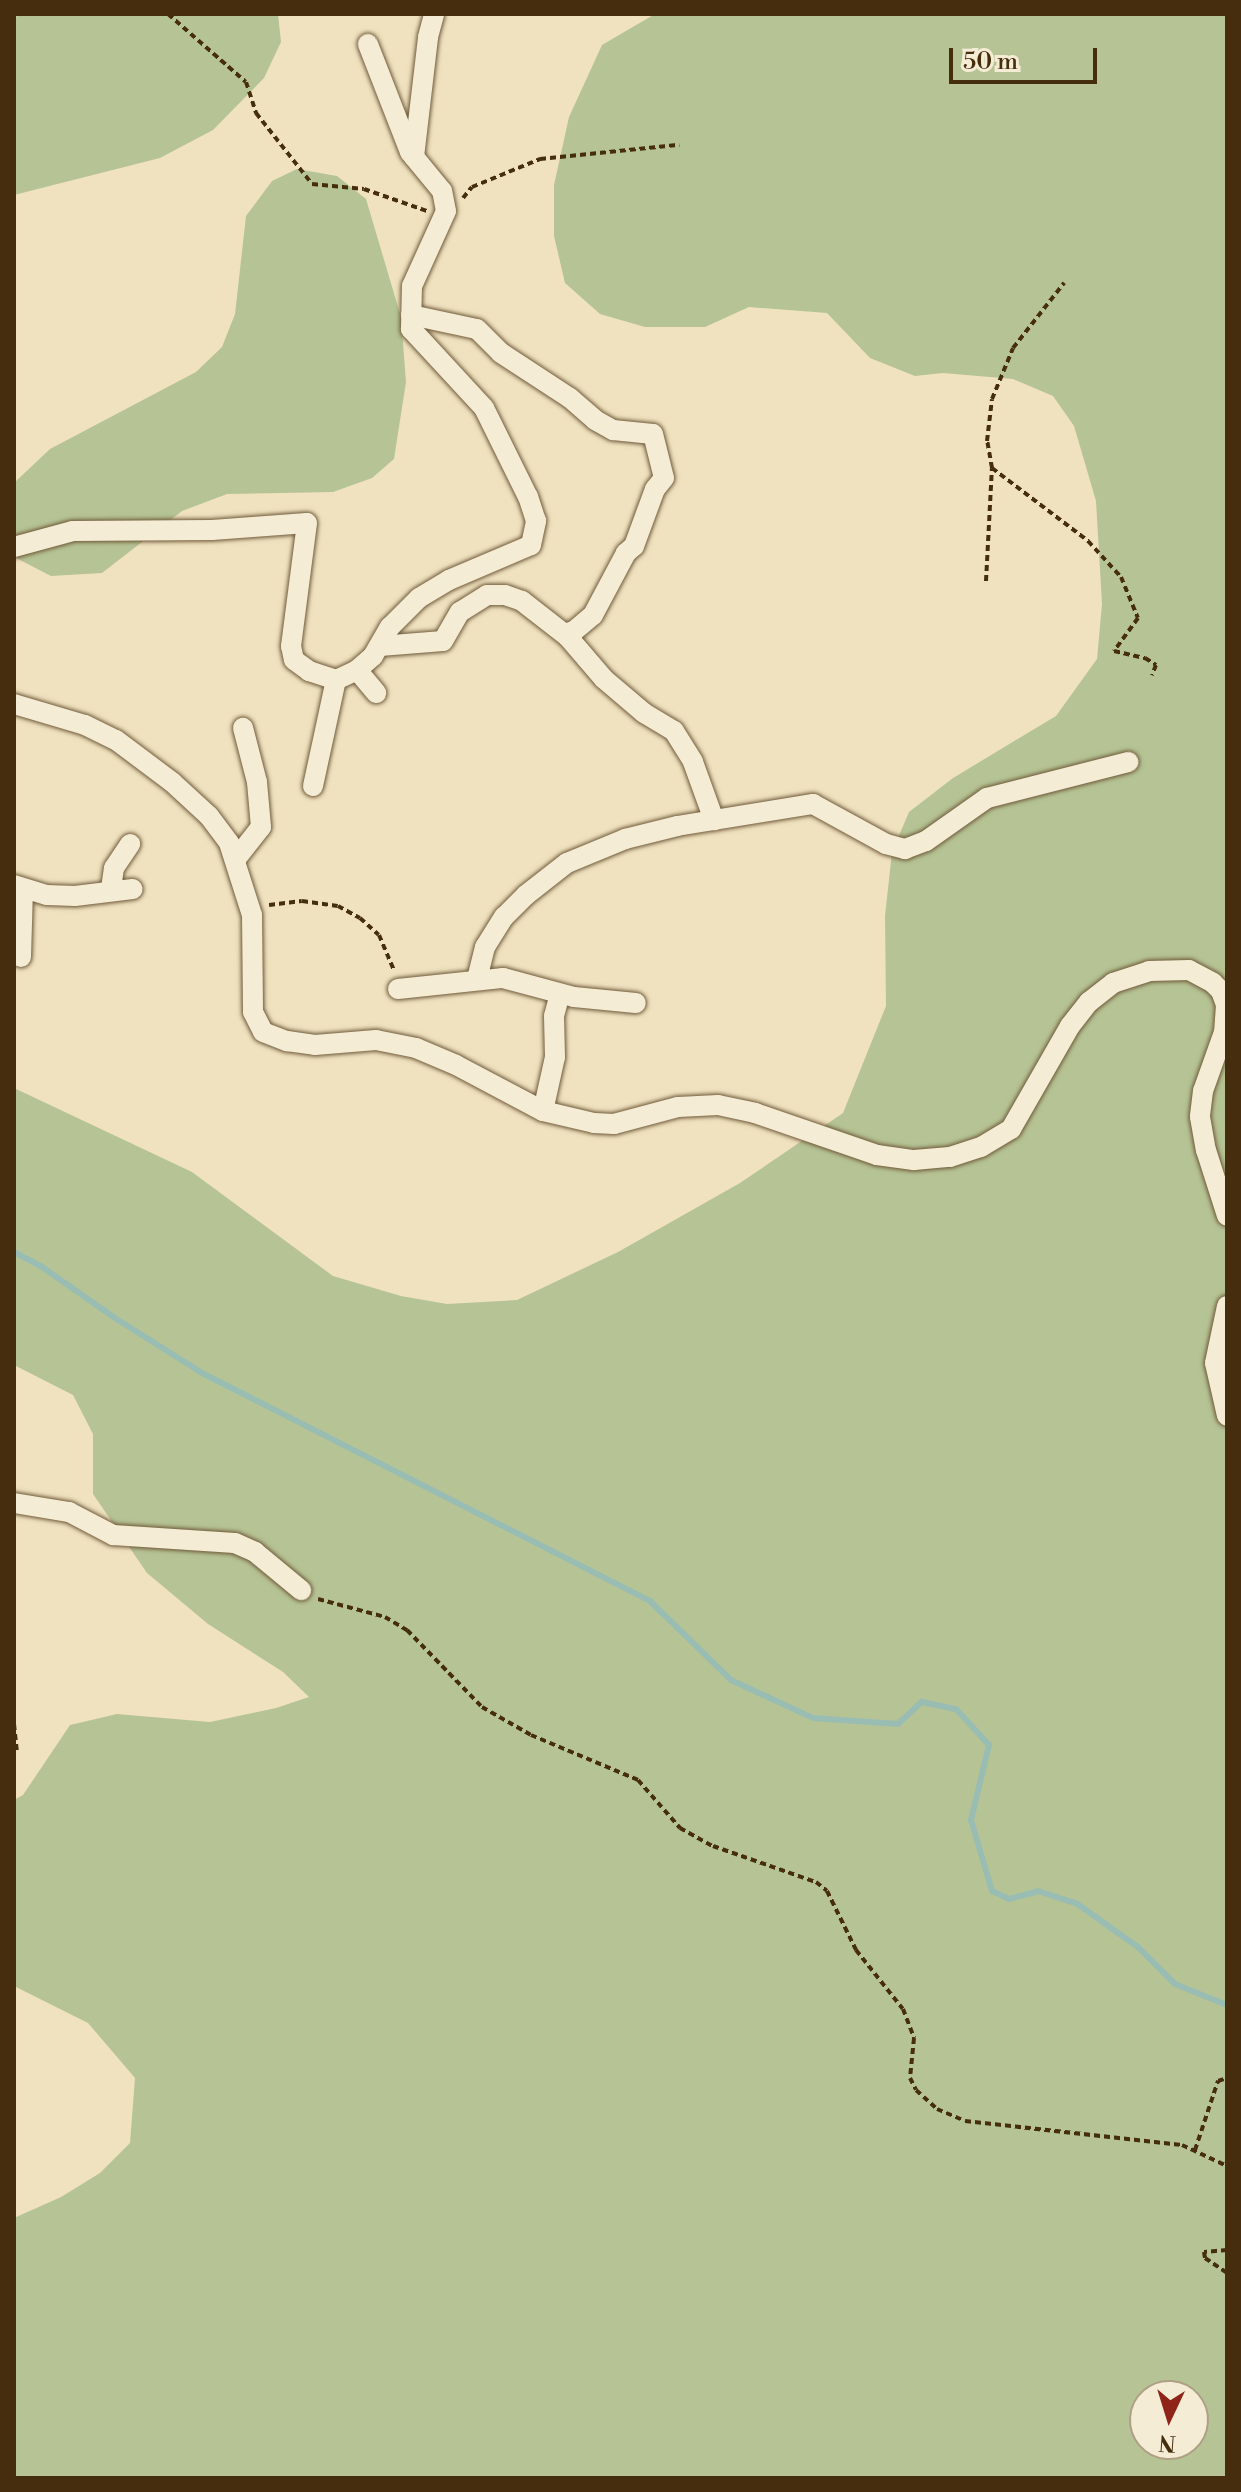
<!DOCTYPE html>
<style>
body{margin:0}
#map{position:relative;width:1241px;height:2492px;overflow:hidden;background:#f0e2bf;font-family:"Libre Bodoni",serif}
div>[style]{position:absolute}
.green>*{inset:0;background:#b6c495}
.stream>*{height:6px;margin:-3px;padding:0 3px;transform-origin:3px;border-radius:3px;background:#9abdb3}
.path>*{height:4px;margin-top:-2px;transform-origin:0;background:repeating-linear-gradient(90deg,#462d0d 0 6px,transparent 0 10px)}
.roads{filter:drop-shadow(0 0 2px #705a3a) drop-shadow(0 0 2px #705a3a)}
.minor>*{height:20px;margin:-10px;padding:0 10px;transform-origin:10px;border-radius:10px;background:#f5ecd5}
span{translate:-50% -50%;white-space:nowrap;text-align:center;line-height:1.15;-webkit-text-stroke:6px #f5ecd5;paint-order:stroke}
.frame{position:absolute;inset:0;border:16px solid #462d0d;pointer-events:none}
.north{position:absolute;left:1129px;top:2380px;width:80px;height:80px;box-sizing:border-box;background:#f5ecd5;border:2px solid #afa085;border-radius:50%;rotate:184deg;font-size:22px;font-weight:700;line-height:32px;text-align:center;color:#462d0d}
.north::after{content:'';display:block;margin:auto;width:28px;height:36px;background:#8f2418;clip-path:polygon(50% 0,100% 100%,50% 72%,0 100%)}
.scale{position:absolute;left:949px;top:48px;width:148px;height:36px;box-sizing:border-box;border:4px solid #462d0d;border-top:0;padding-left:10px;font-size:24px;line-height:28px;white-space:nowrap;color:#462d0d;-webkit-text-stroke:6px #f5ecd5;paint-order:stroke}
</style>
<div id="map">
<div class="green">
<i style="clip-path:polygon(20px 14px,278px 14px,281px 42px,264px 78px,213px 130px,160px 158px,14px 195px,14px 18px)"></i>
<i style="clip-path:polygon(evenodd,655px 14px,1227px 14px,1227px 2478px,14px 2478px,14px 2218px,61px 2197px,100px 2173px,130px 2143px,135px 2078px,88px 2023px,14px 1986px,14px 1800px,23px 1795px,70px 1725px,117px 1714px,210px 1722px,276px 1708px,309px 1697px,283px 1672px,208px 1624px,147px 1573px,93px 1494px,93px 1434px,73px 1395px,14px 1365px,14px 1088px,192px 1172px,333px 1276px,401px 1296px,447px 1304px,517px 1300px,618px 1252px,740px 1183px,843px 1113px,886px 1006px,885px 916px,892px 852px,909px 812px,953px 778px,1056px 716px,1097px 659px,1102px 604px,1096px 501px,1074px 426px,1053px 396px,1013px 379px,943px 373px,915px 376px,870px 358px,827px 313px,749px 307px,705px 327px,645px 327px,600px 314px,565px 283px,554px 236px,554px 185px,569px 117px,602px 45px,655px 14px,1145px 2396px,1193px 2396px,1193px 2444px,1145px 2444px,1145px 2396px)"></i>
<i style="clip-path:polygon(297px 169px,337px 176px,366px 199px,401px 317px,406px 382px,394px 459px,372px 478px,333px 492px,227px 494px,182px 511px,102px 573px,51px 576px,18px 559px,14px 555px,14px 483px,50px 449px,196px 372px,222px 347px,235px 314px,246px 216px,272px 181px)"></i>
</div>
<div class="stream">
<i style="left:14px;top:1252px;width:32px;rotate:28deg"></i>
<i style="left:42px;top:1267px;width:89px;rotate:34.9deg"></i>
<i style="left:115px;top:1318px;width:103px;rotate:32.3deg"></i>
<i style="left:202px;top:1373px;width:503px;rotate:26.97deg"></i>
<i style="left:650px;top:1601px;width:113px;rotate:44.3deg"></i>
<i style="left:731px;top:1680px;width:90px;rotate:24.9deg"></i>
<i style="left:813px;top:1718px;width:85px;rotate:4deg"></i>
<i style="left:898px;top:1724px;width:33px;rotate:-43deg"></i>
<i style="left:922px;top:1702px;width:35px;rotate:12deg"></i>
<i style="left:956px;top:1709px;width:49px;rotate:47.5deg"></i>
<i style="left:989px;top:1745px;width:77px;rotate:103.5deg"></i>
<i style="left:971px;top:1820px;width:74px;rotate:73.5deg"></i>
<i style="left:992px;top:1891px;width:19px;rotate:25deg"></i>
<i style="left:1009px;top:1899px;width:30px;rotate:-15deg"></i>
<i style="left:1038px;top:1891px;width:40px;rotate:18deg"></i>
<i style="left:1076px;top:1903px;width:76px;rotate:35.4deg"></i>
<i style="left:1138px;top:1947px;width:52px;rotate:45deg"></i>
<i style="left:1175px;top:1984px;width:56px;rotate:22deg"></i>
</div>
<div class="path">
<i style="left:168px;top:14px;width:103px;rotate:41.1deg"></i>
<i style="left:246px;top:82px;width:33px;rotate:72deg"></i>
<i style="left:256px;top:113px;width:90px;rotate:51.7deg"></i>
<i style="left:312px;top:184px;width:52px;rotate:5.5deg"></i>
<i style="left:364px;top:189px;width:67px;rotate:19.2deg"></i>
<i style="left:463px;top:198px;width:14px;rotate:-51deg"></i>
<i style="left:472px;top:187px;width:74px;rotate:-22.4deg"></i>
<i style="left:540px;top:159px;width:140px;rotate:-5.8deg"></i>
<i style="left:992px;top:468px;width:121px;rotate:37.2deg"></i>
<i style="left:1088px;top:541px;width:49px;rotate:47.5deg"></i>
<i style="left:1121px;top:577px;width:44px;rotate:67.5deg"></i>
<i style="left:1138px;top:618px;width:41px;rotate:126deg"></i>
<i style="left:1114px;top:651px;width:32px;rotate:13deg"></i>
<i style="left:1145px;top:658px;width:13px;rotate:32deg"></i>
<i style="left:1156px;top:665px;width:11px;rotate:112deg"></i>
<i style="left:986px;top:581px;width:113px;rotate:-87deg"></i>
<i style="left:992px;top:468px;width:27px;rotate:-100deg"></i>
<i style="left:987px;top:441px;width:42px;rotate:-83.2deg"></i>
<i style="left:992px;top:399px;width:55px;rotate:-67.6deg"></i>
<i style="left:1013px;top:348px;width:83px;rotate:-51.9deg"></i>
<i style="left:269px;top:905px;width:33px;rotate:-7deg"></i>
<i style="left:302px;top:901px;width:36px;rotate:8deg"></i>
<i style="left:338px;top:906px;width:25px;rotate:29deg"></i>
<i style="left:360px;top:918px;width:25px;rotate:42deg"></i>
<i style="left:379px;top:935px;width:38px;rotate:67deg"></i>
<i style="left:318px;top:1599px;width:69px;rotate:15deg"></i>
<i style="left:385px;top:1617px;width:26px;rotate:31deg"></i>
<i style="left:407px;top:1630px;width:107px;rotate:45.8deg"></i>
<i style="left:482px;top:1707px;width:56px;rotate:29.7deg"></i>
<i style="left:531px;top:1735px;width:116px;rotate:22.8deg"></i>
<i style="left:638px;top:1780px;width:64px;rotate:48.8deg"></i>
<i style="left:680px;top:1828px;width:38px;rotate:29deg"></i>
<i style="left:713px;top:1846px;width:109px;rotate:19.3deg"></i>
<i style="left:816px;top:1882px;width:14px;rotate:39deg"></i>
<i style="left:827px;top:1891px;width:66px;rotate:63.8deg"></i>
<i style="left:856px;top:1950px;width:75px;rotate:51.5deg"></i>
<i style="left:903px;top:2009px;width:31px;rotate:69deg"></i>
<i style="left:914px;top:2038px;width:40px;rotate:95.7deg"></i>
<i style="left:910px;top:2078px;width:13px;rotate:63deg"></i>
<i style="left:916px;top:2090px;width:28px;rotate:42deg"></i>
<i style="left:937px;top:2109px;width:30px;rotate:23deg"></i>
<i style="left:965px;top:2121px;width:218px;rotate:6.3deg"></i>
<i style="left:1182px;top:2145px;width:50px;rotate:25deg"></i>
<i style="left:14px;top:1724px;width:28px;rotate:84deg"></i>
<i style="left:1195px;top:2150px;width:73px;rotate:-71.6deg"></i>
<i style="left:1218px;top:2081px;width:9px;rotate:-18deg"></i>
<i style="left:1227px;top:2250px;width:23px;rotate:175deg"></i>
<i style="left:1204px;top:2252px;width:6px;rotate:81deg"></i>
<i style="left:1205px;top:2258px;width:27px;rotate:34deg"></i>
</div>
<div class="roads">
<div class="minor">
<i style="left:414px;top:157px;width:121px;rotate:-83.3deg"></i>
<i style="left:428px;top:37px;width:24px;rotate:-75deg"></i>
<i style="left:411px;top:315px;width:67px;rotate:12deg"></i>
<i style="left:477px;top:329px;width:34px;rotate:45deg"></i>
<i style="left:501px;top:353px;width:82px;rotate:33.1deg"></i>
<i style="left:570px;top:398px;width:33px;rotate:41deg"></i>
<i style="left:595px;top:420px;width:21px;rotate:29deg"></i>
<i style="left:613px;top:430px;width:40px;rotate:5.7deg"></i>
<i style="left:653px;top:434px;width:45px;rotate:76deg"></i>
<i style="left:664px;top:478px;width:14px;rotate:129deg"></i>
<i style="left:655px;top:489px;width:61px;rotate:110.2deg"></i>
<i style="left:634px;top:546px;width:11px;rotate:139deg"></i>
<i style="left:626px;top:553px;width:70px;rotate:118deg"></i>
<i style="left:593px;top:615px;width:25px;rotate:140deg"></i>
<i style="left:574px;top:631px;width:10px;rotate:163deg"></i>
<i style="left:14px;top:547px;width:61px;rotate:-15.2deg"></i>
<i style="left:73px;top:531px;width:139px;rotate:-0.4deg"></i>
<i style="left:212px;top:530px;width:95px;rotate:-4.2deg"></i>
<i style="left:307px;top:523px;width:124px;rotate:97.4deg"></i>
<i style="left:291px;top:646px;width:14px;rotate:78deg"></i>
<i style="left:294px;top:660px;width:19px;rotate:36deg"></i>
<i style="left:309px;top:671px;width:28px;rotate:18deg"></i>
<i style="left:336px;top:680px;width:23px;rotate:-25deg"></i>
<i style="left:357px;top:670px;width:21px;rotate:-41deg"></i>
<i style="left:373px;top:656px;width:34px;rotate:-60deg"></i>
<i style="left:390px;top:627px;width:41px;rotate:-45deg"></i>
<i style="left:419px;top:598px;width:35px;rotate:-31deg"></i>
<i style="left:449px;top:580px;width:89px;rotate:-23.1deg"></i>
<i style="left:531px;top:545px;width:25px;rotate:-78deg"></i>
<i style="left:536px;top:521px;width:25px;rotate:-108deg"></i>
<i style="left:528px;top:497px;width:99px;rotate:-116.3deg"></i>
<i style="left:484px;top:408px;width:108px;rotate:-132.7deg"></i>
<i style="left:411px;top:329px;width:43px;rotate:-88.7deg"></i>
<i style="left:412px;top:286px;width:82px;rotate:-65.6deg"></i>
<i style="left:446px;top:211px;width:20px;rotate:-101deg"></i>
<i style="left:442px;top:191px;width:50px;rotate:-129.4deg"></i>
<i style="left:410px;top:152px;width:116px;rotate:-111.3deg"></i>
<i style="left:380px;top:646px;width:63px;rotate:-4.5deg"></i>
<i style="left:443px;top:641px;width:34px;rotate:-60deg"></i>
<i style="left:460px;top:612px;width:32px;rotate:-32deg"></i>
<i style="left:487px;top:595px;width:18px"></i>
<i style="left:505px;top:595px;width:18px;rotate:19deg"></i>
<i style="left:522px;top:601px;width:58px;rotate:38deg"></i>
<i style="left:568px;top:637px;width:55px;rotate:49.4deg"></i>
<i style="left:604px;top:679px;width:52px;rotate:40.4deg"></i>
<i style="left:644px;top:713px;width:35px;rotate:31deg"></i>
<i style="left:674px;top:731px;width:36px;rotate:58deg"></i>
<i style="left:693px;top:762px;width:62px;rotate:70.1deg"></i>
<i style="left:357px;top:670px;width:30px;rotate:50deg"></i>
<i style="left:14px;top:704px;width:74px;rotate:16.5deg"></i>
<i style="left:85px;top:725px;width:34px;rotate:26deg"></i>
<i style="left:116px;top:740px;width:70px;rotate:36.9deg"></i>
<i style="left:172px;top:782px;width:50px;rotate:42.6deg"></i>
<i style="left:209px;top:816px;width:34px;rotate:53deg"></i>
<i style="left:229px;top:843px;width:76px;rotate:72.3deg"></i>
<i style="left:252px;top:915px;width:97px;rotate:89.4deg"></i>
<i style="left:253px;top:1012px;width:22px;rotate:63deg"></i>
<i style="left:263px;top:1032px;width:26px;rotate:21deg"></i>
<i style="left:287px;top:1041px;width:28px;rotate:8deg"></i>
<i style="left:315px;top:1045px;width:61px;rotate:-4.7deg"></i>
<i style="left:376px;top:1040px;width:41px;rotate:11.3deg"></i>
<i style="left:416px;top:1048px;width:43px;rotate:23deg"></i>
<i style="left:456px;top:1065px;width:98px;rotate:27.9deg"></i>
<i style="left:543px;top:1111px;width:52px;rotate:13.2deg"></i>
<i style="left:594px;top:1123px;width:20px;rotate:3deg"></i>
<i style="left:614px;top:1124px;width:66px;rotate:-14.9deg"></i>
<i style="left:678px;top:1107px;width:40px;rotate:-2.9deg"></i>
<i style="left:718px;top:1105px;width:38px;rotate:12deg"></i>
<i style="left:755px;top:1113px;width:129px;rotate:19deg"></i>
<i style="left:877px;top:1155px;width:37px;rotate:8deg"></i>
<i style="left:914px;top:1160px;width:36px;rotate:-5deg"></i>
<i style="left:950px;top:1157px;width:33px;rotate:-18deg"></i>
<i style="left:981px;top:1147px;width:35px;rotate:-31deg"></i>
<i style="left:1011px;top:1129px;width:119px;rotate:-60.2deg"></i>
<i style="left:1070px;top:1026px;width:31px;rotate:-52deg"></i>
<i style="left:1089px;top:1002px;width:31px;rotate:-38deg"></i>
<i style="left:1113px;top:983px;width:38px;rotate:-18deg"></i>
<i style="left:1149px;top:971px;width:40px;rotate:-1.4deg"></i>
<i style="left:1189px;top:970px;width:27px;rotate:28deg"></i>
<i style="left:1213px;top:983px;width:11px;rotate:45deg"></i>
<i style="left:1221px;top:991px;width:15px;rotate:70deg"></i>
<i style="left:1226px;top:1005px;width:27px;rotate:94deg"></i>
<i style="left:1224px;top:1032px;width:63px;rotate:109.6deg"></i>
<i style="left:1203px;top:1091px;width:26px;rotate:97deg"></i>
<i style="left:1200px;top:1117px;width:34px;rotate:80deg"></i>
<i style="left:1206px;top:1150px;width:69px;rotate:72.3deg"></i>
<i style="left:313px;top:786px;width:108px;rotate:-77.8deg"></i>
<i style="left:235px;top:860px;width:42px;rotate:-51.8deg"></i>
<i style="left:261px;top:827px;width:45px;rotate:-95.1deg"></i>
<i style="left:257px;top:782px;width:56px;rotate:-104.5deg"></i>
<i style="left:14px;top:885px;width:34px;rotate:17deg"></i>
<i style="left:47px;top:895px;width:28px;rotate:2deg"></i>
<i style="left:75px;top:896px;width:58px;rotate:-6.9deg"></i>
<i style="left:111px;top:889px;width:21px;rotate:-82deg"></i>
<i style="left:114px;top:868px;width:29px;rotate:-56deg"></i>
<i style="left:21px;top:957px;width:68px;rotate:-88.3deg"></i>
<i style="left:477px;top:979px;width:33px;rotate:-76deg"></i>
<i style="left:485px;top:947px;width:36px;rotate:-58deg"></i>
<i style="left:504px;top:917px;width:31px;rotate:-45deg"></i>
<i style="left:526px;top:895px;width:52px;rotate:-38deg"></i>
<i style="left:567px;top:863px;width:63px;rotate:-22.5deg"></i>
<i style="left:625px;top:839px;width:54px;rotate:-14deg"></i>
<i style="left:677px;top:826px;width:138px;rotate:-9.2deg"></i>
<i style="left:813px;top:804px;width:83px;rotate:28.7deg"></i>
<i style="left:886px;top:844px;width:20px;rotate:15deg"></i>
<i style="left:905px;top:849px;width:22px;rotate:-21deg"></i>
<i style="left:926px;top:841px;width:75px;rotate:-35.2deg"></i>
<i style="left:987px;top:798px;width:146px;rotate:-14.3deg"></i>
<i style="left:398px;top:989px;width:106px;rotate:-6deg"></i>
<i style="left:503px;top:978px;width:73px;rotate:15deg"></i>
<i style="left:574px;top:997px;width:62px;rotate:5.5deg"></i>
<i style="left:543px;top:1111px;width:55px;rotate:-77.5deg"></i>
<i style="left:555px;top:1057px;width:41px;rotate:-91.4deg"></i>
<i style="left:554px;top:1016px;width:23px;rotate:-75deg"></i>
<i style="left:1227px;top:1306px;width:58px;rotate:101.9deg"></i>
<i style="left:1215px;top:1363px;width:54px;rotate:77.2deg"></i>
<i style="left:14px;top:1503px;width:56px;rotate:9.3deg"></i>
<i style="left:69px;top:1512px;width:50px;rotate:27.6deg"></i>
<i style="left:113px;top:1535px;width:122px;rotate:3.8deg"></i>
<i style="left:235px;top:1543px;width:22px;rotate:24deg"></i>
<i style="left:255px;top:1552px;width:60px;rotate:39.6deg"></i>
</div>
</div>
<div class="frame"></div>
<div class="north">N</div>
<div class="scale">50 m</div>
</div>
